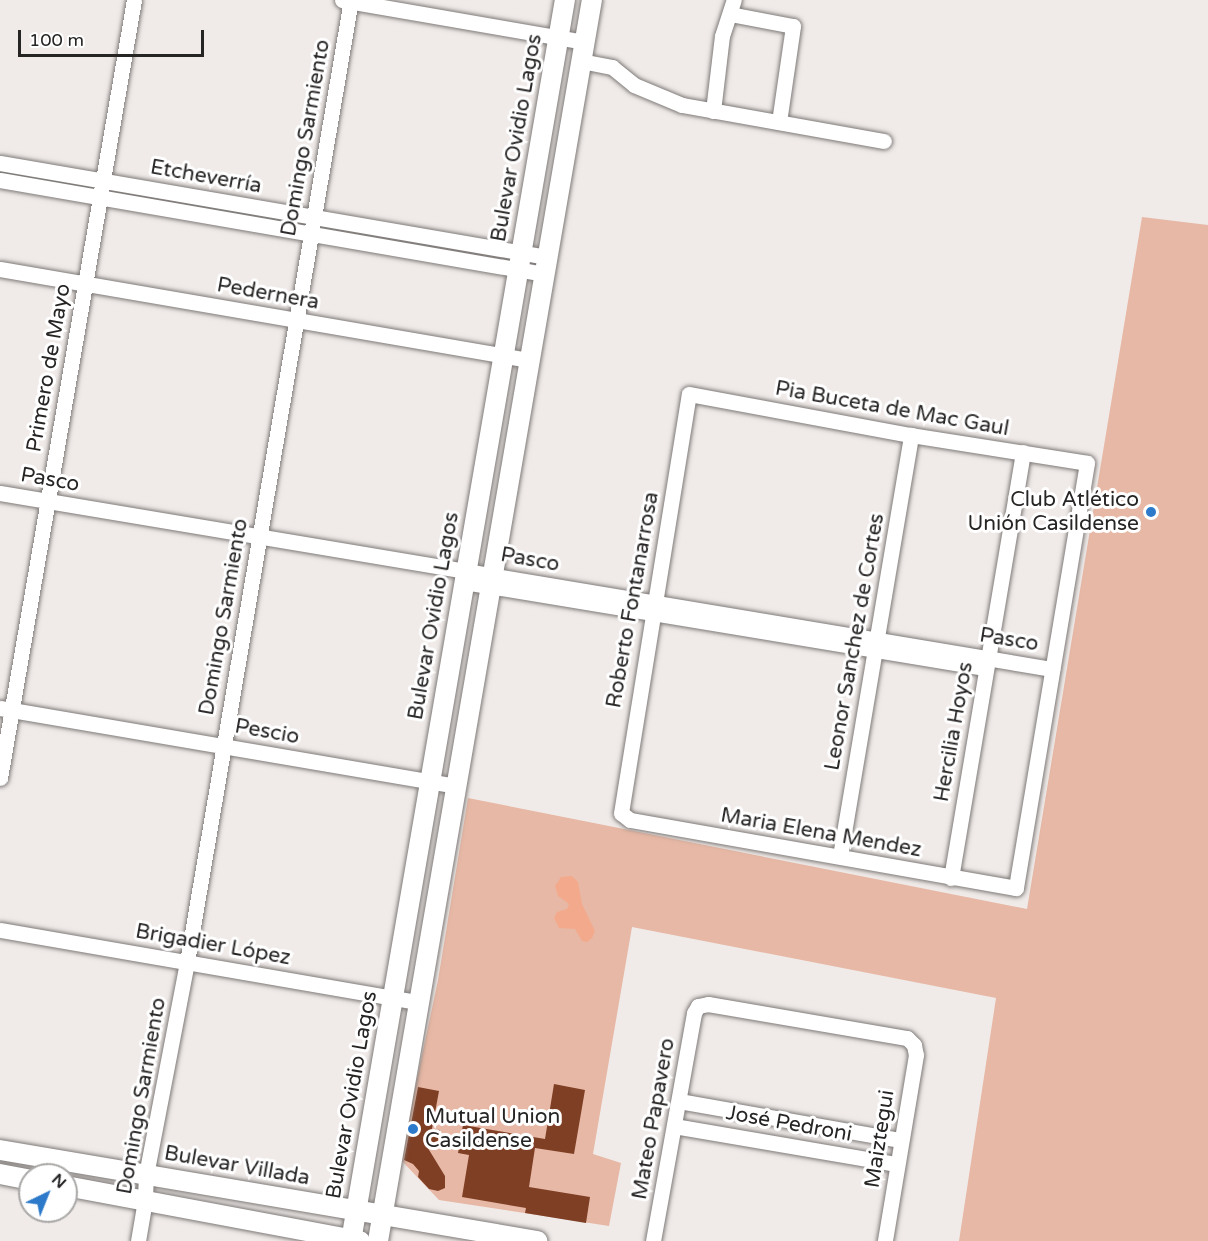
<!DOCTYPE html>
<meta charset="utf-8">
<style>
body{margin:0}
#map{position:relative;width:1208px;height:1241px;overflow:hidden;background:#f0ebe9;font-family:"Varela Round",sans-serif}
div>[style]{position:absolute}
.green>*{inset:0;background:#e7b8a5}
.water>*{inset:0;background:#f3aa8c}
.building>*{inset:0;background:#7f3f25}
.roads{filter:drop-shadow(0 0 2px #7e7a78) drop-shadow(0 0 2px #7e7a78)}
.minor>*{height:15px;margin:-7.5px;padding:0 7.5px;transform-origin:7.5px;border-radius:7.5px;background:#fff}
.major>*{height:20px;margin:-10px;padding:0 10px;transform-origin:10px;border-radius:10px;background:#fff}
.dots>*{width:16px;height:16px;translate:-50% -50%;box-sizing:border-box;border:3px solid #fff;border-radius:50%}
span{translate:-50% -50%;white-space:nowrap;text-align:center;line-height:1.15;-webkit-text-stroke:6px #fff;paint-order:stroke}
.street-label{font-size:21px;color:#272524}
.poi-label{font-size:21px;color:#272524}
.right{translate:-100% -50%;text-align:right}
.left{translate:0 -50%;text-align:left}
.north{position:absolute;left:18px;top:1163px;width:60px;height:60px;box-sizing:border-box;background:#fff;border:2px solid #a9a8a7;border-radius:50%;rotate:43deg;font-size:16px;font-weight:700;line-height:24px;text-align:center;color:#272524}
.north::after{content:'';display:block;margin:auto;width:21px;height:27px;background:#2d7aca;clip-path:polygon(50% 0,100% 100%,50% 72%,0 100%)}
.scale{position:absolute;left:18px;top:30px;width:186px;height:27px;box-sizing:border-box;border:3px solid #272524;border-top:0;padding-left:8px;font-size:18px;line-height:21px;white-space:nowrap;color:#272524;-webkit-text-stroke:4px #fff;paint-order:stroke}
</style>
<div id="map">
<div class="green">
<i style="clip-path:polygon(1142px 217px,1208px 225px,1208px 1241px,959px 1241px,996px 998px,632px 927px,593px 1154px,621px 1163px,609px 1226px,439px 1200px,400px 1159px,438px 980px,468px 798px,1027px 909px)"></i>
</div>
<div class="water">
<i style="clip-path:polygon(572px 876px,578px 882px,582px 904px,595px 931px,592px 938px,587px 942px,582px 941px,575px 929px,559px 928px,554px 918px,557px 912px,567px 909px,569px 904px,558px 896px,555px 886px,561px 877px)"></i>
</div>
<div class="building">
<i style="clip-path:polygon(554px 1084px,585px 1090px,574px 1154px,535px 1148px,529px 1187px,590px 1197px,586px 1223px,525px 1213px,526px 1208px,462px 1197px,469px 1155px,458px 1153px,463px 1125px,545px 1139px)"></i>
<i style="clip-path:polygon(418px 1087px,439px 1091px,432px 1129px,440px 1130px,437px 1144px,423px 1140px,445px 1176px,445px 1188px,438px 1191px,429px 1189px,418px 1177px,419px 1171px,413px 1164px,404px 1160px)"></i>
</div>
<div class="roads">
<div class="minor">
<i style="left:342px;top:0;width:247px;rotate:9.8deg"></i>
<i style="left:730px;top:14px;width:64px;rotate:10.8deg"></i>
<i style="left:793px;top:26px;width:97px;rotate:98.3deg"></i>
<i style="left:581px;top:61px;width:32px;rotate:11deg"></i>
<i style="left:612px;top:67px;width:28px;rotate:39deg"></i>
<i style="left:634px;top:85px;width:52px;rotate:22.6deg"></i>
<i style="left:682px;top:105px;width:205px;rotate:10.1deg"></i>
<i style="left:713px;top:111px;width:76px;rotate:-83.2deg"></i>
<i style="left:722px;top:36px;width:38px;rotate:-72deg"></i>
<i style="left:0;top:163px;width:555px;rotate:9.75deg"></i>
<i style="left:0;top:180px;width:552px;rotate:9.8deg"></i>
<i style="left:0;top:269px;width:537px;rotate:9.76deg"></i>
<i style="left:689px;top:394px;width:226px;rotate:10.5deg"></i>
<i style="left:911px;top:435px;width:178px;rotate:9deg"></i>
<i style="left:1087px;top:463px;width:431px;rotate:99.5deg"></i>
<i style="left:1016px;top:888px;width:392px;rotate:-170deg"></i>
<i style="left:630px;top:820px;width:11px;rotate:-142deg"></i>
<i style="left:621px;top:813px;width:424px;rotate:-80.8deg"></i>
<i style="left:0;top:493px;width:1067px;rotate:9.5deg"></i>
<i style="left:464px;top:582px;width:522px;rotate:9.37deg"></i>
<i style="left:0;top:708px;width:464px;rotate:9.7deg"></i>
<i style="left:0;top:778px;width:789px;rotate:-80.23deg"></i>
<i style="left:840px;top:856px;width:427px;rotate:-80.4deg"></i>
<i style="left:951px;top:878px;width:432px;rotate:-80.4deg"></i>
<i style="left:0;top:930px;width:425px;rotate:9.8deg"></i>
<i style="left:679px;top:1101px;width:225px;rotate:10deg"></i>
<i style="left:674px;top:1126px;width:226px;rotate:9.7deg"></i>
<i style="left:138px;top:1241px;width:42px;rotate:-80.3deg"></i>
<i style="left:145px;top:1200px;width:25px;rotate:-88deg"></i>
<i style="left:146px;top:1175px;width:217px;rotate:-79.1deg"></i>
<i style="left:187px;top:962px;width:976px;rotate:-80.33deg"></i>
<i style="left:653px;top:1241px;width:232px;rotate:-79.8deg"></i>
<i style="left:694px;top:1013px;width:8px;rotate:-60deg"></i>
<i style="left:698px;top:1006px;width:10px;rotate:-11deg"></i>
<i style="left:708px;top:1004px;width:202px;rotate:9.7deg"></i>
<i style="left:907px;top:1038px;width:10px;rotate:45deg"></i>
<i style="left:914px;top:1045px;width:10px;rotate:79deg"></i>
<i style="left:916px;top:1055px;width:189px;rotate:99.5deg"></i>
</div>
<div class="major">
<i style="left:0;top:1150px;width:545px;rotate:9.62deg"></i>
<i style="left:0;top:1174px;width:31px;rotate:11deg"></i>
<i style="left:66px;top:1186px;width:299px;rotate:10.6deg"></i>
<i style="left:351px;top:1241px;width:1259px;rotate:-80.22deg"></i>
<i style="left:378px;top:1241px;width:1259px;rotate:-80.22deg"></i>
</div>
</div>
<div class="dots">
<i style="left:1151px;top:512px;background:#2d7aca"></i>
<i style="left:413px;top:1129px;background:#2d7aca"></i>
</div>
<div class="street-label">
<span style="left:306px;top:138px;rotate:-80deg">Domingo Sarmiento</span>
<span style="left:517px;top:138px;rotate:-80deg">Bulevar Ovidio Lagos</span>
<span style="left:206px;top:177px;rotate:10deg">Etcheverría</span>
<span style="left:268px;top:294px;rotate:10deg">Pedernera</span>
<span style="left:49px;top:368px;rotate:-80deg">Primero de Mayo</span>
<span style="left:892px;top:409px;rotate:10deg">Pia Buceta de Mac Gaul</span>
<span style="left:50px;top:480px;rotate:10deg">Pasco</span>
<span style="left:530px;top:560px;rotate:10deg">Pasco</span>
<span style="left:633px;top:600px;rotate:-80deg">Roberto Fontanarrosa</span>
<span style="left:434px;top:616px;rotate:-80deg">Bulevar Ovidio Lagos</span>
<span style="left:224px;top:617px;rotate:-80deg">Domingo Sarmiento</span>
<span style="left:1009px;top:640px;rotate:9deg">Pasco</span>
<span style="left:855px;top:642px;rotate:-80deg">Leonor Sanchez de Cortes</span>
<span style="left:267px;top:732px;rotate:10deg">Pescio</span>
<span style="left:954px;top:732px;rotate:-80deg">Hercilia Hoyos</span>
<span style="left:821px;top:833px;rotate:10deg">Maria Elena Mendez</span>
<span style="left:213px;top:945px;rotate:10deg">Brigadier López</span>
<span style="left:352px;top:1095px;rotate:-80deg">Bulevar Ovidio Lagos</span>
<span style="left:142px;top:1096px;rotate:-80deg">Domingo Sarmiento</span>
<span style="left:654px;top:1119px;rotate:-80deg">Mateo Papavero</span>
<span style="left:789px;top:1124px;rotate:10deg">José Pedroni</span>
<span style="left:880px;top:1139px;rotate:-81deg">Maiztegui</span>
<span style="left:237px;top:1166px;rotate:10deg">Bulevar Villada</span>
</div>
<div class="poi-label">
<span class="right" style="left:1139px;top:512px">Club Atlético<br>Unión Casildense</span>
<span class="left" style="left:425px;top:1129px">Mutual Union<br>Casildense</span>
</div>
<div class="north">N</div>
<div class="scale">100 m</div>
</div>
